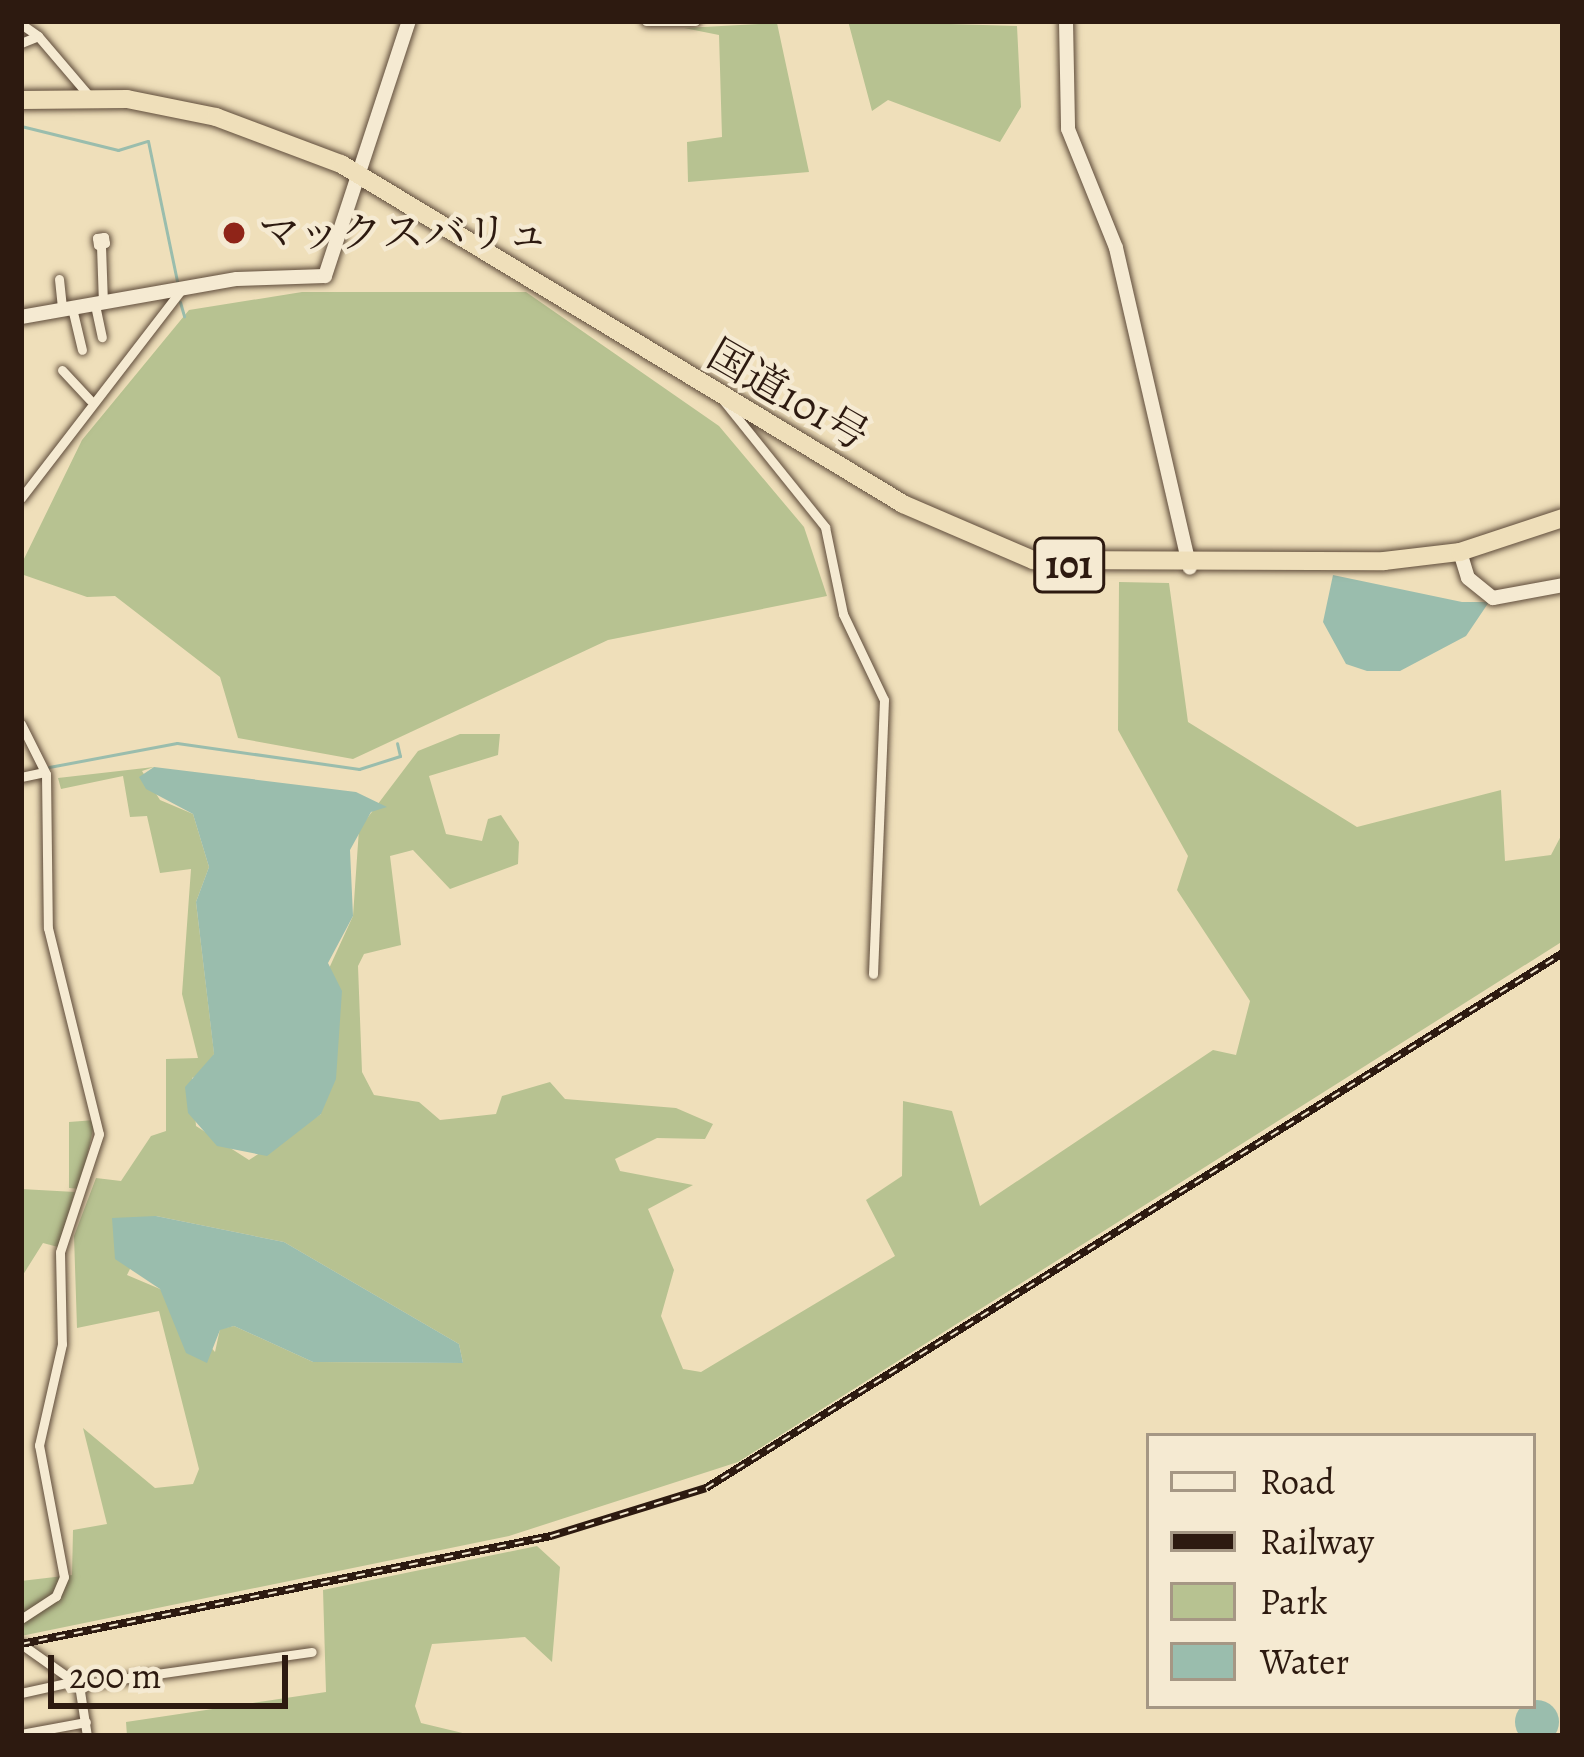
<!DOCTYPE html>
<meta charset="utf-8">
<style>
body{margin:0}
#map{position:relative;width:1584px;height:1757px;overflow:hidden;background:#efdfba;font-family:Alegreya,"Noto Serif JP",serif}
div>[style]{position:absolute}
.green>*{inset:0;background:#b7c291}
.water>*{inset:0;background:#9abdad}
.round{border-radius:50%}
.stream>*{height:3px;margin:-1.5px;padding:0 1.5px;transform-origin:1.5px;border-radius:1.5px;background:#9abdad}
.roads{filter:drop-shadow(0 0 3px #5e4b3a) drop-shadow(0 0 3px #5e4b3a)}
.street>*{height:9px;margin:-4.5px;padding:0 4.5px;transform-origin:4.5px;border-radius:4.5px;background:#f5ead2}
.secondary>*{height:14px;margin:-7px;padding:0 7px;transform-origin:7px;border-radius:7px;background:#f5ead2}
.highway>*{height:18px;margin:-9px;padding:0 9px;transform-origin:9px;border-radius:9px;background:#efdfba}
.rail>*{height:8px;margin-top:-4px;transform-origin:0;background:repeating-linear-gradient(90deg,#f5ead2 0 9px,#2d1a10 0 18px);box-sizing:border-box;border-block:3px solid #2d1a10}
.dots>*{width:33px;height:33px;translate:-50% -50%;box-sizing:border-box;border:6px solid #f5ead2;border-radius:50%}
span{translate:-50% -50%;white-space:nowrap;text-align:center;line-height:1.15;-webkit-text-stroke:9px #f5ead2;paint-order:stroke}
.shield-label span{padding:3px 9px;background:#f5ead2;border:3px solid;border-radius:9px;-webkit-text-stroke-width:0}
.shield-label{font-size:39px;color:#2d1a10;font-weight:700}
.poi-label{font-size:42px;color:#2d1a10}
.left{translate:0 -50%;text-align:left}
.street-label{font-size:42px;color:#2d1a10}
.frame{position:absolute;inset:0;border:24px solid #2d1a10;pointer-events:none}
.legend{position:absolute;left:1146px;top:1433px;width:390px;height:276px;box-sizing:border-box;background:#f5ead2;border:3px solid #a59784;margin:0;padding:15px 21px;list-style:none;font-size:36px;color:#2d1a10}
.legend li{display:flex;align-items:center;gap:24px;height:60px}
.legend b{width:60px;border:3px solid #a59784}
.scale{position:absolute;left:48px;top:1655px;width:240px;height:54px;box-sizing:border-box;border:6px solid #2d1a10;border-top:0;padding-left:15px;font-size:36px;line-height:42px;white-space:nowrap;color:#2d1a10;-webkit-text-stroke:9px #f5ead2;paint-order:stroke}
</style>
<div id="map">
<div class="green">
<i style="clip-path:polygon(848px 21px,1017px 26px,1021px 107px,1000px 142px,888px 100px,872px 111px)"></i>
<i style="clip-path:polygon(777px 23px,809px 172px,688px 182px,687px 142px,722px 137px,719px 35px,684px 28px)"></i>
<i style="clip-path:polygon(302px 292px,526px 292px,719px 426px,804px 527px,827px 596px,608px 640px,353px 759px,238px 738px,220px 677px,115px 596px,87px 597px,21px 574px,21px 565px,82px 440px,189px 310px)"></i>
<i style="clip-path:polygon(evenodd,1119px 582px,1169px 583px,1188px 722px,1357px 827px,1501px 790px,1505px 861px,1551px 855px,1563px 832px,1563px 941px,738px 1462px,509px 1536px,21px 1636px,21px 1581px,72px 1575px,73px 1530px,107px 1524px,83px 1428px,155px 1488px,193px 1484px,199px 1469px,159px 1311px,77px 1328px,74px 1236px,96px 1178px,121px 1181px,151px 1136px,166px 1131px,166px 1059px,198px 1058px,182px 994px,191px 869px,160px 873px,147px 816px,130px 817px,123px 776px,61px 789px,58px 778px,154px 767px,142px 771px,160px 800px,193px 814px,209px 867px,196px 902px,214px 1053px,212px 1069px,192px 1078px,196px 1126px,249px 1160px,321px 1114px,326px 975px,353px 916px,359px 829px,418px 751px,460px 734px,500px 734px,498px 755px,429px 776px,446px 834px,482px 841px,488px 819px,501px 815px,519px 842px,518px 864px,450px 889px,413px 850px,390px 856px,401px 945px,364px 954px,358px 966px,362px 1072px,374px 1095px,419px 1102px,440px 1120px,496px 1114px,502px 1096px,550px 1082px,565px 1099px,676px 1108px,713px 1124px,705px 1139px,657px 1138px,615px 1159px,620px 1171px,693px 1185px,648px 1209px,674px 1270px,661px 1316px,683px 1369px,701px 1372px,895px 1256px,866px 1200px,902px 1176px,903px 1101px,952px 1111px,980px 1206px,1213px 1050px,1236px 1055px,1250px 1001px,1177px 890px,1188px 856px,1118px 730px,1119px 582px,156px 1216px,284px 1242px,459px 1344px,463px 1363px,313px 1362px,234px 1326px,220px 1329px,215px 1352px,160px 1289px,127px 1275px,156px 1216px)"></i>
<i style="clip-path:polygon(95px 1120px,80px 1189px,69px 1188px,69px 1122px)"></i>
<i style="clip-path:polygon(21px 1189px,75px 1192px,58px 1247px,43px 1243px,21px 1278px)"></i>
<i style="clip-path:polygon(537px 1546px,560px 1567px,552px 1662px,525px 1637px,432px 1644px,415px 1706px,421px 1723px,475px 1736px,127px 1736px,126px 1722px,326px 1692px,323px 1590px)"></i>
</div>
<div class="water">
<i style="clip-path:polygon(1333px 575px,1462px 602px,1489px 602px,1466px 636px,1400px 671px,1367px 671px,1346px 664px,1323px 622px)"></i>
<i style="clip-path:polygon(154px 767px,356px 792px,387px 807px,371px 812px,350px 850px,353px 916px,328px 963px,342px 991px,336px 1079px,321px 1114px,267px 1156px,217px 1146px,188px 1113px,185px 1087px,214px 1054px,196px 902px,209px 867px,193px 814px,146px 789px,139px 777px)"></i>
<i style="clip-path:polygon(156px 1216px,284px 1242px,459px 1344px,463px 1363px,313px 1362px,234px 1326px,220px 1330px,207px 1363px,186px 1353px,160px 1289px,115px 1259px,112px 1218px)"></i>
<i class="round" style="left:1515px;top:1700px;width:44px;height:44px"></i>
</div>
<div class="stream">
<i style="left:21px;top:126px;width:100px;rotate:13.9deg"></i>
<i style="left:118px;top:150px;width:31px;rotate:-17deg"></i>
<i style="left:148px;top:141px;width:143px;rotate:78.3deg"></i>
<i style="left:180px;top:302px;width:15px;rotate:74deg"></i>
<i style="left:49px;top:767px;width:130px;rotate:-10.6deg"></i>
<i style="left:177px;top:743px;width:184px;rotate:8.1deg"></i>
<i style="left:359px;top:769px;width:43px;rotate:-17.6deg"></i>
<i style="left:400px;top:756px;width:13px;rotate:-103deg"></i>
</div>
<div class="roads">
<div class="street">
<i style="left:646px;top:21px;width:49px"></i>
<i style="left:21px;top:24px;width:21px;rotate:35deg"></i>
<i style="left:21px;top:43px;width:18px;rotate:-22deg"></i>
<i style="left:38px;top:36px;width:82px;rotate:49.5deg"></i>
<i style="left:104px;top:237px;width:6px;rotate:81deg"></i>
<i style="left:105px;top:243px;width:7px;rotate:164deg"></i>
<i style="left:98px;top:245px;width:7px;rotate:-98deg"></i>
<i style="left:97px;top:238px;width:7px;rotate:-8deg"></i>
<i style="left:101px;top:246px;width:57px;rotate:88deg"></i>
<i style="left:59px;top:279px;width:31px;rotate:84deg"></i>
<i style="left:95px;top:305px;width:33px;rotate:78deg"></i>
<i style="left:72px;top:308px;width:43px;rotate:76.6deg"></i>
<i style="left:62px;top:370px;width:41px;rotate:47deg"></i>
<i style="left:723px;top:400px;width:163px;rotate:51.2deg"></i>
<i style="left:825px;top:527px;width:89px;rotate:78.3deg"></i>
<i style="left:843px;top:614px;width:95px;rotate:64.5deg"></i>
<i style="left:884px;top:700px;width:274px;rotate:92.3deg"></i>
<i style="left:21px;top:498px;width:264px;rotate:-52.4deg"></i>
<i style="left:21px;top:724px;width:56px;rotate:63.4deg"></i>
<i style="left:46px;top:774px;width:154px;rotate:89.3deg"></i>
<i style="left:48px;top:928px;width:212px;rotate:76.1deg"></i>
<i style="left:99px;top:1134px;width:124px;rotate:108.3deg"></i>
<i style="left:60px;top:1252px;width:92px;rotate:88.8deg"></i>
<i style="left:62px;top:1344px;width:104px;rotate:102.8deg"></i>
<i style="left:39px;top:1445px;width:134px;rotate:79.3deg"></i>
<i style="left:64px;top:1577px;width:21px;rotate:113deg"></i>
<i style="left:56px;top:1596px;width:42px;rotate:146.7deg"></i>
<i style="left:21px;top:777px;width:24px;rotate:-12deg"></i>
<i style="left:21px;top:1644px;width:71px;rotate:35.3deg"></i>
<i style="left:79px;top:1685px;width:52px;rotate:81.1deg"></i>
<i style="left:79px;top:1685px;width:235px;rotate:-8.1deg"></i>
<i style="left:21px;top:1693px;width:55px;rotate:-12.5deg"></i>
<i style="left:21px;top:1734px;width:66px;rotate:-10.5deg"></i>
</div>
<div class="secondary">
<i style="left:1066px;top:21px;width:108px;rotate:88.9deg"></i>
<i style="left:1068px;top:129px;width:128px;rotate:68deg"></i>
<i style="left:1116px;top:248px;width:328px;rotate:77deg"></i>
<i style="left:21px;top:317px;width:219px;rotate:-10deg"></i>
<i style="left:237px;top:279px;width:88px;rotate:-2deg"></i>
<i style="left:325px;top:276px;width:268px;rotate:-71.8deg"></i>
<i style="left:1460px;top:552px;width:27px;rotate:73deg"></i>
<i style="left:1468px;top:578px;width:32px;rotate:39deg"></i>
<i style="left:1493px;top:598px;width:71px;rotate:-10.5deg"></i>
</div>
<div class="highway">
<i style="left:21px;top:100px;width:106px;rotate:-0.5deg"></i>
<i style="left:127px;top:99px;width:91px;rotate:11.4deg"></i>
<i style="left:216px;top:117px;width:134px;rotate:20.6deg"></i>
<i style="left:341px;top:164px;width:657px;rotate:31.17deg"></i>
<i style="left:903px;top:504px;width:142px;rotate:23.3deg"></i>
<i style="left:1033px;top:560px;width:351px;rotate:0.2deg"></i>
<i style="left:1384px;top:561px;width:77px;rotate:-6.8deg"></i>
<i style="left:1460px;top:552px;width:108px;rotate:-18.3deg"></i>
</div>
</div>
<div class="rail">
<i style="left:21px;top:1644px;width:541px;rotate:-11.52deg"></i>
<i style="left:551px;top:1536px;width:162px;rotate:-17.2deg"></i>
<i style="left:706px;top:1488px;width:1010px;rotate:-31.98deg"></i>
</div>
<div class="dots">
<i style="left:234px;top:233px;background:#8f2418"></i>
</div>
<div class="shield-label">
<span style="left:1069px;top:565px">101</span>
</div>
<div class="poi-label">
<span class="left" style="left:258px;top:233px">マックスバリュ</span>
</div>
<div class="street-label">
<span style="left:788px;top:395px;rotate:30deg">国道101号</span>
</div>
<div class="frame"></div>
<ul class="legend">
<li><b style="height:15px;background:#f5ead2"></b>Road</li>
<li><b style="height:15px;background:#2d1a10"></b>Railway</li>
<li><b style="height:33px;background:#b7c291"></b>Park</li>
<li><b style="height:33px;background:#9abdad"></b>Water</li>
</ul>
<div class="scale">200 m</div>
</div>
